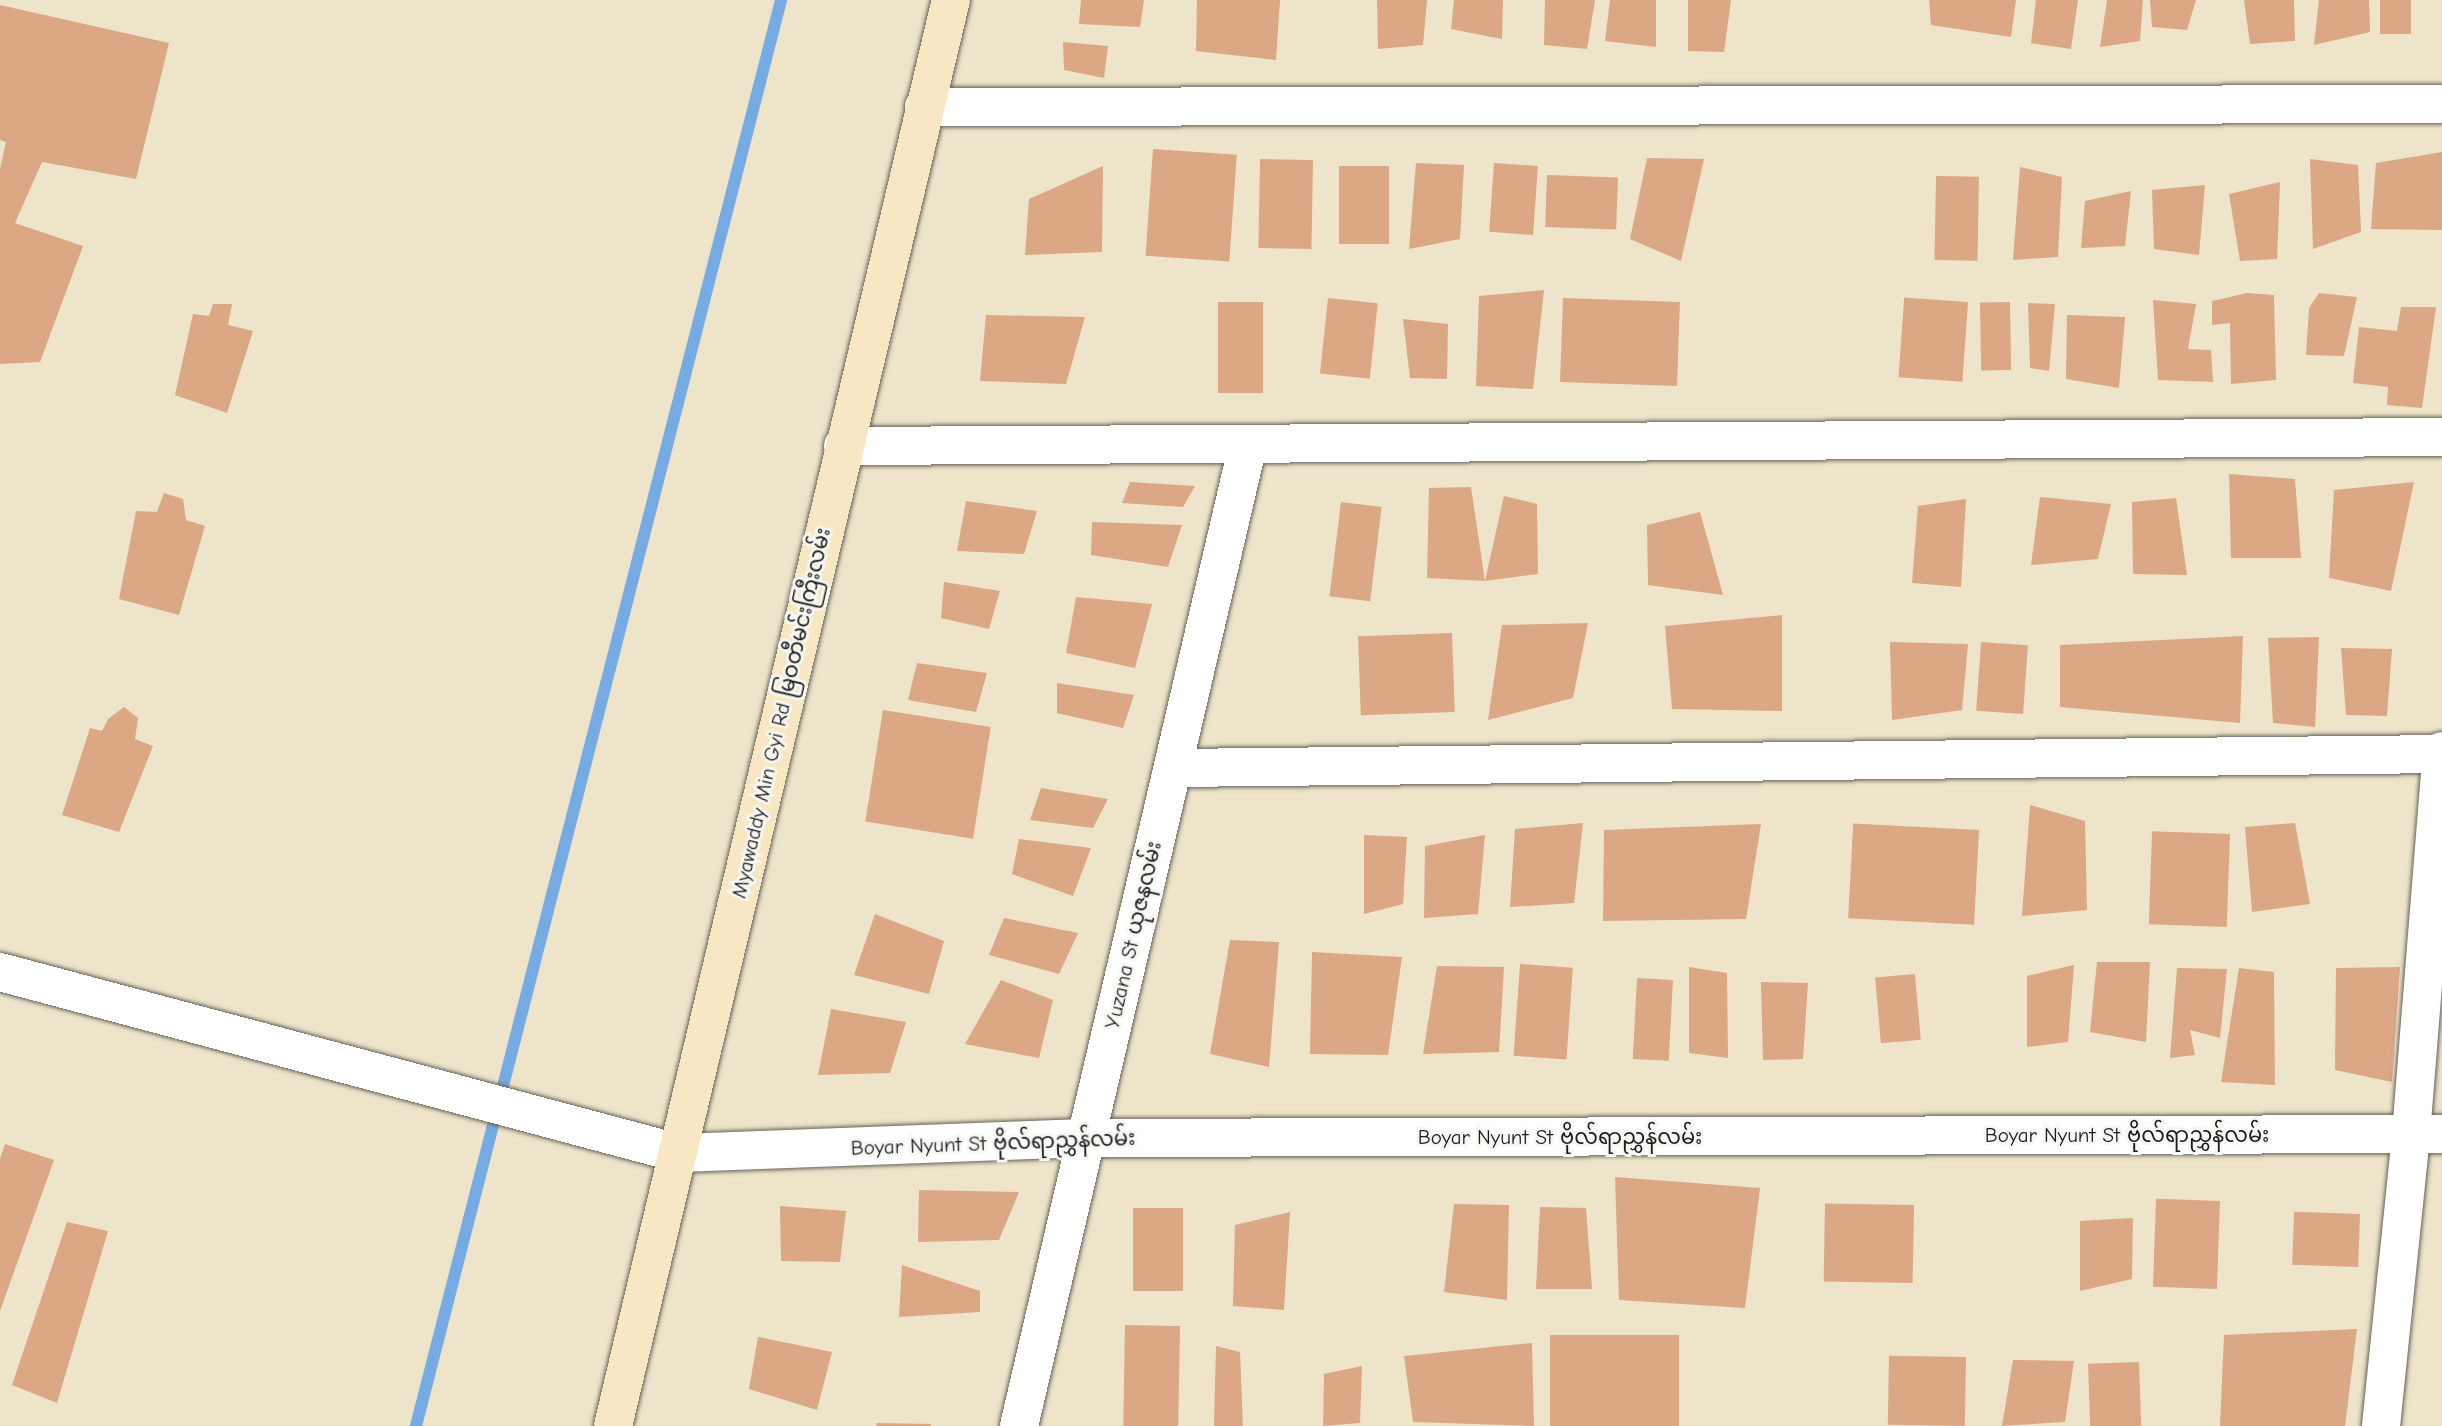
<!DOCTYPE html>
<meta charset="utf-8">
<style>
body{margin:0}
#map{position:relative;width:2442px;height:1426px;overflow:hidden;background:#eee4ca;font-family:"Comic Neue","Noto Sans Myanmar",sans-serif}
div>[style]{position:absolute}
.stream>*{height:12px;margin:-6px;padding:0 6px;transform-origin:6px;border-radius:6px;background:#76aae2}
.building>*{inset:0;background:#dba785;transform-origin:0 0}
.roads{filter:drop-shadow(0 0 2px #666259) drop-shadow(0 0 2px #666259)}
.minor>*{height:38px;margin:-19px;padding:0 19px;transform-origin:19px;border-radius:19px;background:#fff}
.secondary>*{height:38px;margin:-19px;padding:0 19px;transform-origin:19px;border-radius:19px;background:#f7e8c3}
span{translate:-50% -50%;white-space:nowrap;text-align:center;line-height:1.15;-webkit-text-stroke:6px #f6f6f2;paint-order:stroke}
.street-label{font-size:21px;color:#1c1c1c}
</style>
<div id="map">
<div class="stream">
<i style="left:416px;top:1426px;width:1472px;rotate:-75.64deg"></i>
</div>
<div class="building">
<i style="clip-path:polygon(1081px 0,1144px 0,1140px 27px,1079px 24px)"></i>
<i style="clip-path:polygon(1197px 0,1280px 0,1276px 60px,1196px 51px)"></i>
<i style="clip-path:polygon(1377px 0,1427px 0,1423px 45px,1378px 49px)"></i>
<i style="clip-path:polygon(1454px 0,1503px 0,1502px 39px,1451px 29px)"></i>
<i style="clip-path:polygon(1545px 0,1595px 0,1587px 49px,1544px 45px)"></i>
<i style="clip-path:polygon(1610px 0,1656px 0,1656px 47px,1605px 41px)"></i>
<i style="clip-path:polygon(1688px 0,1731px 0,1724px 52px,1688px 51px)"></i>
<i style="clip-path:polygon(1929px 0,2016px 0,2011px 37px,1931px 25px)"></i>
<i style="clip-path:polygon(2036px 0,2078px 0,2071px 49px,2031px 43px)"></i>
<i style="clip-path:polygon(2107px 0,2143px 0,2140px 41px,2100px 47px)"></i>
<i style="clip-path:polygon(2150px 0,2196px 0,2187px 30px,2152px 27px)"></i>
<i style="clip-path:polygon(2244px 0,2294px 0,2295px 41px,2250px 44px)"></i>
<i style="clip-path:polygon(2319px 0,2369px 0,2370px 32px,2314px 45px)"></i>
<i style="left:2380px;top:0;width:31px;height:34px"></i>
<i style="clip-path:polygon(0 5px,169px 43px,136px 179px,42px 162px,15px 223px,83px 246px,40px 362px,0 364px,0 169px,6px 142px,0 140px)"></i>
<i style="clip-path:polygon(1063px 42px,1108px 46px,1104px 78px,1064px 70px)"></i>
<i style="left:1153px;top:149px;width:84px;height:107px;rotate:4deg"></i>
<i style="clip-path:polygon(2442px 152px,2442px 230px,2371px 229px,2376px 163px)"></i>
<i style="clip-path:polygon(1647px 158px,1704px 159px,1681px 261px,1630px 239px)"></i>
<i style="clip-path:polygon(2310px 159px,2358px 165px,2361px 232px,2313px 249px)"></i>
<i style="left:1313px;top:160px;width:89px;height:53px;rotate:91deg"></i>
<i style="clip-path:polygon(1416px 163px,1464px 165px,1460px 239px,1409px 249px)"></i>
<i style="left:1494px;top:163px;width:44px;height:69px;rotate:4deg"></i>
<i style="clip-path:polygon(1103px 166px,1102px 252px,1025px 255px,1029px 199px)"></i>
<i style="left:1339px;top:166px;width:50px;height:78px"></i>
<i style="clip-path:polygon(2020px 167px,2062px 177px,2058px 257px,2013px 260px)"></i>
<i style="left:1547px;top:175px;width:71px;height:52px;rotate:2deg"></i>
<i style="left:1936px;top:176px;width:43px;height:84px;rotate:1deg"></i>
<i style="clip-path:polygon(2280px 182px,2277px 259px,2240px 261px,2229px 194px)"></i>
<i style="clip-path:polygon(2205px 185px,2199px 255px,2154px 249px,2152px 190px)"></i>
<i style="clip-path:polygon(2131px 191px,2125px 246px,2081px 248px,2085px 201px)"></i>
<i style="clip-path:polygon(1544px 290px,1533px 389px,1476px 386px,1479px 296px)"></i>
<i style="clip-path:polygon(2247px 293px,2274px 295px,2276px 380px,2231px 384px,2230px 323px,2212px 325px,2212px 301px)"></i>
<i style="clip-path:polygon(2319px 293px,2357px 297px,2344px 356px,2306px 355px,2309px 308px)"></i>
<i style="left:1328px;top:298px;width:50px;height:76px;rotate:6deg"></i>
<i style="left:1563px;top:298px;width:117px;height:84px;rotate:2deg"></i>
<i style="clip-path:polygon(2153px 300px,2196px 304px,2188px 349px,2211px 350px,2213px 382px,2158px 380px)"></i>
<i style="left:1218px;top:302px;width:45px;height:91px"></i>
<i style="left:1968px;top:302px;width:80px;height:64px;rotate:94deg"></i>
<i style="left:2010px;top:302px;width:68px;height:30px;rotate:89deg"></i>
<i style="clip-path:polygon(2028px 303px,2055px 304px,2049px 371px,2030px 368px)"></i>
<i style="clip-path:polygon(213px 304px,232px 304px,228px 325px,253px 331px,227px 413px,175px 395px,193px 314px,209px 316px)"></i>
<i style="clip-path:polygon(2401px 307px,2436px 307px,2422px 408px,2387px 405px,2388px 387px,2353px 383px,2359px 327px,2397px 331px)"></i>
<i style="clip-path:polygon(986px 315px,1085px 317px,1066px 384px,980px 381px)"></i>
<i style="clip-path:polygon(2067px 315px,2125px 317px,2119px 388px,2066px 379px)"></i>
<i style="clip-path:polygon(1403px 319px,1448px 324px,1447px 379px,1410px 378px)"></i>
<i style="clip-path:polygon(2229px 474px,2295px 479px,2301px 558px,2231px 558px)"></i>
<i style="clip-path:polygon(1130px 482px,1195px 486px,1183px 507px,1122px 503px)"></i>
<i style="clip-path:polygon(2414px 482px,2391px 591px,2329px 578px,2334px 490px)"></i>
<i style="clip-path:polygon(1471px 487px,1485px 581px,1427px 578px,1429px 488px)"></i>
<i style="clip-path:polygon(164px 493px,183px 499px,186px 520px,205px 526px,179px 615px,119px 599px,136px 511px,157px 512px)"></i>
<i style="clip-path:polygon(1504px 496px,1537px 504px,1538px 574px,1485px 581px)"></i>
<i style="clip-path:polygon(2040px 497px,2111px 504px,2098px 559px,2031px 565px)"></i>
<i style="clip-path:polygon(2176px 498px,2187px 575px,2133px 574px,2132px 502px)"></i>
<i style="clip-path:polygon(1966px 499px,1961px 587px,1912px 583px,1918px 506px)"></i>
<i style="clip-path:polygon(966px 501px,1037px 511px,1024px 554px,957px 551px)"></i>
<i style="left:1341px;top:502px;width:41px;height:95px;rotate:7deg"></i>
<i style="clip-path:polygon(1700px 512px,1723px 595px,1648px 585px,1647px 525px)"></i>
<i style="clip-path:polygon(1092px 522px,1182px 525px,1168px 567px,1091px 555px)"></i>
<i style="clip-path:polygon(944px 582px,1000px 591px,989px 629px,941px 618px)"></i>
<i style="clip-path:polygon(1076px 597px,1152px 604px,1135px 668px,1066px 653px)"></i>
<i style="clip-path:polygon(1782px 615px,1782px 711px,1672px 709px,1665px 626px)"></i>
<i style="clip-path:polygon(1588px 623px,1573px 698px,1488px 720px,1502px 625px)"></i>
<i style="left:1452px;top:633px;width:79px;height:94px;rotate:88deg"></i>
<i style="clip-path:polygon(2243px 636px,2240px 723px,2060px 707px,2060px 645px)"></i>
<i style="clip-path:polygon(2319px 637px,2315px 727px,2273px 723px,2268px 638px)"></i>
<i style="clip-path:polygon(1890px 642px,1968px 644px,1962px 710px,1892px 720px)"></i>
<i style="left:1981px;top:642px;width:47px;height:69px;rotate:4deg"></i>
<i style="clip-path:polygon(2341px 648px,2392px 649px,2387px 716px,2346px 715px)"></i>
<i style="clip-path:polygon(917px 663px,987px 673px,976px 712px,908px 700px)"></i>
<i style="clip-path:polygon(1057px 683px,1134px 695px,1123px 728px,1057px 713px)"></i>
<i style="clip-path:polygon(124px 707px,138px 718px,135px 739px,153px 746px,119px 832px,62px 815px,90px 728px,102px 731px,108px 719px)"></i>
<i style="left:883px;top:710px;width:109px;height:113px;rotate:9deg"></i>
<i style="clip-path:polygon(1041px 788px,1108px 799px,1093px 828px,1030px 820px)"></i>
<i style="clip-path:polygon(2030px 805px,2085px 821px,2087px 910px,2022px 916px)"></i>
<i style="clip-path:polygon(1583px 823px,1574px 903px,1510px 907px,1515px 829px)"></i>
<i style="clip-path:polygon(2295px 823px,2310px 904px,2252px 912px,2245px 827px)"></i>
<i style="clip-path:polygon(1761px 824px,1746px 919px,1603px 921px,1604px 830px)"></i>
<i style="left:1979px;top:830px;width:95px;height:126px;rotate:93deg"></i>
<i style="left:2230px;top:834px;width:93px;height:78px;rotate:92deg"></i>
<i style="clip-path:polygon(1364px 835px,1407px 837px,1403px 904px,1364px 914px)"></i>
<i style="clip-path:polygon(1485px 835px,1478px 914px,1424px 918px,1425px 846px)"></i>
<i style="clip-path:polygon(1019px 839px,1091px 848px,1073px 896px,1012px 874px)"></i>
<i style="clip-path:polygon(875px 914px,944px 941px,929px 994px,854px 975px)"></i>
<i style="clip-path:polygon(1004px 918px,1078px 933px,1059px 974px,989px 955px)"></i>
<i style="clip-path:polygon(1230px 940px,1279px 942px,1269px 1067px,1210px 1054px)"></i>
<i style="clip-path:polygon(1312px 952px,1402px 957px,1388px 1055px,1310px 1054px)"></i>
<i style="clip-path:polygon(2097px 962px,2150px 962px,2146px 1042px,2090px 1032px)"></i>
<i style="left:1520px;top:964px;width:53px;height:92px;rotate:4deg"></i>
<i style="clip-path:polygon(2074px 965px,2068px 1042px,2027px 1047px,2027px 976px)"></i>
<i style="clip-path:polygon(1437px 966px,1504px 967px,1499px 1052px,1423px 1054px)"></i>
<i style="clip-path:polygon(1689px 967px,1727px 973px,1728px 1058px,1689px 1053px)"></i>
<i style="clip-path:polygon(2400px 967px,2392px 1082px,2335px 1070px,2336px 968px)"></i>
<i style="clip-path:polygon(2177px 968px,2227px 969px,2220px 1038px,2190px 1030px,2195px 1055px,2170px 1058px)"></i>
<i style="clip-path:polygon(2239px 968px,2274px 972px,2275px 1085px,2221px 1082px)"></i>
<i style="left:1915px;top:974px;width:66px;height:40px;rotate:85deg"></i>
<i style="left:1637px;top:978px;width:36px;height:81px;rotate:3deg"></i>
<i style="clip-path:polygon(1001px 980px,1053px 1000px,1039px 1058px,965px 1044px)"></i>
<i style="clip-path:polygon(1761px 982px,1808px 983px,1803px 1059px,1763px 1060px)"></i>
<i style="clip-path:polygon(831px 1009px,906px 1022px,890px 1073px,818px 1075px)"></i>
<i style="clip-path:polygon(5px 1144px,54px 1160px,0 1311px,0 1159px)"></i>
<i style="clip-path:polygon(1615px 1177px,1760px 1188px,1745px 1308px,1619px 1300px)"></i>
<i style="clip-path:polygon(919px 1190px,1019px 1192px,999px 1240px,918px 1242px)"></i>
<i style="left:2220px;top:1201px;width:88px;height:64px;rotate:92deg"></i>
<i style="clip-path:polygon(1454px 1204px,1509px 1205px,1507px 1300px,1444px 1292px)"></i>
<i style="left:1914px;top:1205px;width:78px;height:89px;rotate:91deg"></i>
<i style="clip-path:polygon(780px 1206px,846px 1211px,840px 1262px,781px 1261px)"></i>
<i style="clip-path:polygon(1540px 1207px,1586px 1208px,1592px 1289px,1536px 1289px)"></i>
<i style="left:1183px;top:1208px;width:83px;height:50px;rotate:90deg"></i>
<i style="clip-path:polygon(1290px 1212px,1284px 1310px,1233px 1306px,1235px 1225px)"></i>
<i style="left:2360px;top:1214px;width:53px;height:66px;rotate:92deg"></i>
<i style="clip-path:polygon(2133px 1218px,2132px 1279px,2080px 1291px,2080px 1221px)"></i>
<i style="clip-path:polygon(67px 1222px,108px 1231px,57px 1403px,12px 1385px)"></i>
<i style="clip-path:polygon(902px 1265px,980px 1291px,980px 1312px,899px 1317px)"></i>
<i style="left:1125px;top:1325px;width:55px;height:101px;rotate:1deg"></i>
<i style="clip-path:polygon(2357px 1329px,2345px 1426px,2220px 1426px,2224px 1335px)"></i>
<i style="left:1679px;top:1335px;width:91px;height:129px;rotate:90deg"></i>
<i style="clip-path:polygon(758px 1337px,832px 1352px,817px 1410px,749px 1389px)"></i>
<i style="clip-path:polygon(1532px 1343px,1534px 1426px,1413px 1422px,1404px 1356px)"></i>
<i style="clip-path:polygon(1216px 1346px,1240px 1352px,1243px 1426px,1214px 1426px)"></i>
<i style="left:1966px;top:1357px;width:69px;height:77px;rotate:91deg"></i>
<i style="clip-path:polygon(2013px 1360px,2074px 1361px,2065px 1422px,2002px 1426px)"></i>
<i style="left:2139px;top:1362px;width:64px;height:51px;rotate:88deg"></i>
<i style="clip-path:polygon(1362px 1366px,1360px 1423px,1323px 1426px,1324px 1374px)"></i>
<i style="clip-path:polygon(877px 1423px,931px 1424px,931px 1426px,876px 1426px)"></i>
</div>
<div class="roads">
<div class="minor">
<i style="left:924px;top:107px;width:1518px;rotate:-0.11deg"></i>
<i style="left:843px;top:446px;width:1599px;rotate:-0.32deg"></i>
<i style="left:1173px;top:768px;width:1269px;rotate:-0.63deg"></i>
<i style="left:0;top:972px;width:702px;rotate:14.95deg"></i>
<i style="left:678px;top:1153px;width:408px;rotate:-2.1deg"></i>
<i style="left:1086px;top:1138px;width:1356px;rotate:-0.17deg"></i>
<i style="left:1019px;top:1426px;width:1008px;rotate:-76.87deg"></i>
<i style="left:2381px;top:1426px;width:294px;rotate:-84.1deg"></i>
<i style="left:2411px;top:1134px;width:384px;rotate:-85.4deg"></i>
</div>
<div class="secondary">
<i style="left:613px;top:1426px;width:1466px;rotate:-76.67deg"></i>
</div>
</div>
<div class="street-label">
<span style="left:781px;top:713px;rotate:-77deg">Myawaddy Min Gyi Rd မြဝတီမင်းကြီးလမ်း</span>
<span style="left:1133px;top:935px;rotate:-77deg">Yuzana St ယုဇနလမ်း</span>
<span style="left:2127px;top:1135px">Boyar Nyunt St ဗိုလ်ရာညွှန်လမ်း</span>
<span style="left:1560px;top:1137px">Boyar Nyunt St ဗိုလ်ရာညွှန်လမ်း</span>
<span style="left:993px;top:1143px;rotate:-2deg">Boyar Nyunt St ဗိုလ်ရာညွှန်လမ်း</span>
</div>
</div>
